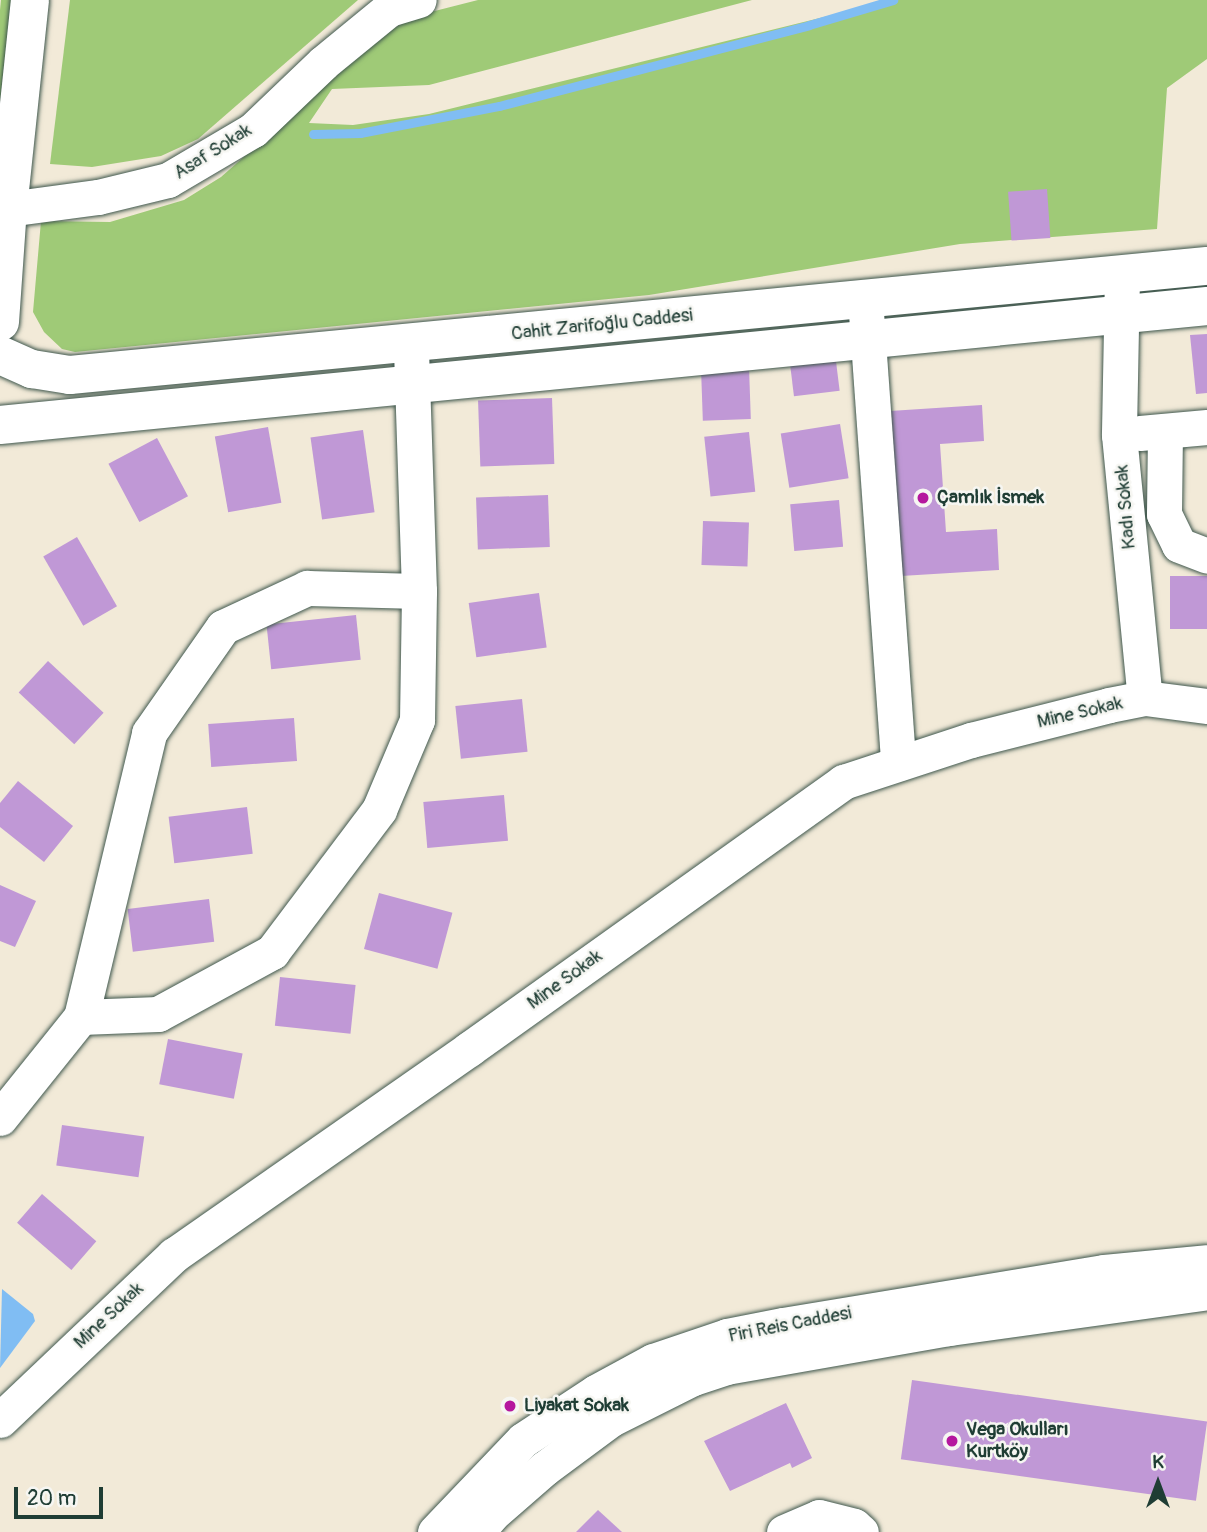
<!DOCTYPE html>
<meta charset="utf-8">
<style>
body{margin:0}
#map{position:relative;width:1207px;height:1532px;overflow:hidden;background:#f2ead8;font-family:Pangolin,sans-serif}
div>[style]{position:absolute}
.green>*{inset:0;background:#9fca77}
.water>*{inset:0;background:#80bdf3}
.stream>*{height:9px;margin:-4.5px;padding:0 4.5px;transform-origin:4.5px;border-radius:4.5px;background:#80bdf3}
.building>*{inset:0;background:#c098d6;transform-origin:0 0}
.roads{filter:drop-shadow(0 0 2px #3f574d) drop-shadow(0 0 2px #3f574d)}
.minor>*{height:35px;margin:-17.5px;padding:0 17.5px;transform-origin:17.5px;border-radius:17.5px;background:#fff}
.major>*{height:38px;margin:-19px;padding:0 19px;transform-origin:19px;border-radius:19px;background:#fff}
.dots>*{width:19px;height:19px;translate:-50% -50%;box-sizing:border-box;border:4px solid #f6f6f2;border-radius:50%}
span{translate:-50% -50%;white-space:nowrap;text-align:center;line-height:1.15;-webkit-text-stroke:5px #f6f6f2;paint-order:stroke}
.street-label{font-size:19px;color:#1f3d34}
.poi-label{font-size:19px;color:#1f3d34;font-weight:700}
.left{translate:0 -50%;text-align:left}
.north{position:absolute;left:1123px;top:1448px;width:70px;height:70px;-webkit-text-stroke:5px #f6f6f2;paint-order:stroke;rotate:0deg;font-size:19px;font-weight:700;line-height:28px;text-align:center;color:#1f3d34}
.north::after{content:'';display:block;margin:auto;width:24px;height:32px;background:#1f3d34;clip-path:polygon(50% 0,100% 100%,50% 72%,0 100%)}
.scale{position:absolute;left:14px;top:1487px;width:89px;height:32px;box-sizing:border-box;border:4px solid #1f3d34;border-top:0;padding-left:9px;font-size:21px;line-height:24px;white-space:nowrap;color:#1f3d34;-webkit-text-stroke:5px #f6f6f2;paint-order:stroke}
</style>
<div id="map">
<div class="green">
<i style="clip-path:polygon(1px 0,11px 0,0 103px,0 10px)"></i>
<i style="clip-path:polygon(70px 0,358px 0,198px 139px,161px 156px,92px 167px,50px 164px)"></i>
<i style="clip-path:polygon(478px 0,752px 0,429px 85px,332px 89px,309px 123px,353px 125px,429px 114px,893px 0,1207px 0,1207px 59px,1167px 88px,1157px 229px,960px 244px,649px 295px,75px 352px,62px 349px,44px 332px,33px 312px,41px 221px,110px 222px,184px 200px,221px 177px,386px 32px,419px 15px)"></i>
</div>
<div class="water">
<i style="clip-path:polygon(2px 1289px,33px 1314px,35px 1321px,0 1368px)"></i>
</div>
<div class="stream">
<i style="left:313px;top:134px;width:47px;rotate:-1.2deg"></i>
<i style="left:360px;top:133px;width:142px;rotate:-11deg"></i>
<i style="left:499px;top:106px;width:320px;rotate:-14.6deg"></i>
<i style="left:809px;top:25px;width:88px;rotate:-16.6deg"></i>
</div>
<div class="building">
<i style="left:1047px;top:189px;width:49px;height:39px;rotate:86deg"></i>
<i style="clip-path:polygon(1207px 334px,1207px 393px,1196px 394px,1190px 335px)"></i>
<i style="left:835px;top:353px;width:38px;height:46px;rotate:83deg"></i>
<i style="left:749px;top:367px;width:52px;height:48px;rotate:88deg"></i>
<i style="left:552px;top:398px;width:66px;height:74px;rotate:88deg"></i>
<i style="clip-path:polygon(982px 405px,984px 441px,940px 444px,946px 532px,997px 529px,999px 570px,901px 576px,890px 411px)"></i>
<i style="left:840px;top:424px;width:55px;height:60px;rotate:81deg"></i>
<i style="left:268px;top:427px;width:77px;height:54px;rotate:80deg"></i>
<i style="left:363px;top:430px;width:83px;height:53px;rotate:82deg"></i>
<i style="left:749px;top:432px;width:60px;height:45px;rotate:84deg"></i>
<i style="left:157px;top:438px;width:66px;height:55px;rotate:62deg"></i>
<i style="left:548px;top:495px;width:52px;height:72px;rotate:88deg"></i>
<i style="left:839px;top:500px;width:47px;height:49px;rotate:85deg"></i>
<i style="left:703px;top:521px;width:46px;height:44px;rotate:2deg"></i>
<i style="left:77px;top:537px;width:80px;height:39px;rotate:60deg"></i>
<i style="left:1207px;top:576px;width:53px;height:37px;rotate:90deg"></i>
<i style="left:539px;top:593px;width:55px;height:71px;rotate:82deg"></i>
<i style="left:356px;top:615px;width:45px;height:90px;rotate:84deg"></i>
<i style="left:48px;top:661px;width:76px;height:43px;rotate:43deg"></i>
<i style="left:522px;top:699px;width:53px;height:67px;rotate:84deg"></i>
<i style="left:294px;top:718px;width:43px;height:86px;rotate:86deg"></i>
<i style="clip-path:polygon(18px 781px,73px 826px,44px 862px,0 827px,0 803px)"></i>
<i style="left:504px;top:795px;width:46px;height:81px;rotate:85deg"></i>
<i style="left:247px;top:807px;width:47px;height:79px;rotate:83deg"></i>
<i style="clip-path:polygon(0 885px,36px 901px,15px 947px,0 941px)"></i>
<i style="left:379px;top:893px;width:76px;height:58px;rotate:15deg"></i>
<i style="left:209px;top:899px;width:43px;height:82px;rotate:83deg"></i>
<i style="left:280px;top:977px;width:76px;height:49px;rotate:6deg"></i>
<i style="left:168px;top:1039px;width:76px;height:46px;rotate:11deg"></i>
<i style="left:62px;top:1125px;width:83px;height:41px;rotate:8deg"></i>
<i style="left:42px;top:1194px;width:72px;height:38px;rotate:41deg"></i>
<i style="left:912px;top:1380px;width:298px;height:80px;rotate:8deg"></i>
<i style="clip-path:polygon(786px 1403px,812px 1458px,792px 1468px,790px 1463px,730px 1491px,704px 1441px)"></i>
<i style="clip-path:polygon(598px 1510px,622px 1532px,576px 1532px)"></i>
</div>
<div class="roads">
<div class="minor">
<i style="left:8px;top:209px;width:91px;rotate:-7.6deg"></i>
<i style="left:98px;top:197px;width:72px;rotate:-13.7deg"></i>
<i style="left:168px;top:180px;width:99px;rotate:-30.5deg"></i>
<i style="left:253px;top:130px;width:97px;rotate:-43.7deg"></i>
<i style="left:323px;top:63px;width:85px;rotate:-39.3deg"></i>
<i style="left:389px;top:9px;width:31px;rotate:-17deg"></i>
<i style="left:1122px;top:275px;width:160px;rotate:91.1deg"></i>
<i style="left:1119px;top:435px;width:264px;rotate:84.4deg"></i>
<i style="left:865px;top:299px;width:465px;rotate:85.9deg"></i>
<i style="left:1165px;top:431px;width:83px;rotate:90.7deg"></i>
<i style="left:1164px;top:514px;width:34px;rotate:64deg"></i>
<i style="left:1179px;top:545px;width:30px;rotate:21deg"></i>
<i style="left:1140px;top:433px;width:67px;rotate:-5.1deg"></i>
<i style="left:81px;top:1017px;width:77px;rotate:-2.2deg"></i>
<i style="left:158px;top:1014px;width:130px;rotate:-28.5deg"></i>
<i style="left:272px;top:952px;width:178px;rotate:-53deg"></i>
<i style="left:379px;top:810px;width:98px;rotate:-67.1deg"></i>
<i style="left:417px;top:720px;width:129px;rotate:-89.1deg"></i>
<i style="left:419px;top:591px;width:246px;rotate:-91.9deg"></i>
<i style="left:0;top:1118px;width:129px;rotate:-51.3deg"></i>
<i style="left:81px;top:1017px;width:292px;rotate:-76.5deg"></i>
<i style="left:149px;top:733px;width:129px;rotate:-55.1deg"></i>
<i style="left:223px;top:627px;width:93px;rotate:-24.9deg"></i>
<i style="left:307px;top:588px;width:112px;rotate:1.5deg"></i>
<i style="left:0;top:1420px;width:240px;rotate:-43.5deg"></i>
<i style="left:174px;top:1255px;width:360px;rotate:-34.9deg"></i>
<i style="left:469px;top:1049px;width:460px;rotate:-35.5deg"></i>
<i style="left:843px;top:782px;width:135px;rotate:-18.2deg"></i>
<i style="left:971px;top:740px;width:142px;rotate:-14.2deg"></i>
<i style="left:1109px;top:705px;width:37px;rotate:-11deg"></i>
<i style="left:1145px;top:698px;width:63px;rotate:7.4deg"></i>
<i style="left:435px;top:1532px;width:127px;rotate:-46.3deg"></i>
<i style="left:523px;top:1440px;width:87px;rotate:-33.3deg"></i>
<i style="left:596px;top:1392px;width:65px;rotate:-28.5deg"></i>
<i style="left:653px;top:1361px;width:78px;rotate:-18.7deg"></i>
<i style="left:727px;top:1336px;width:57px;rotate:-11.1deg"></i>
<i style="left:783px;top:1325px;width:325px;rotate:-9.4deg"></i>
<i style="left:1104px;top:1272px;width:103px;rotate:-5.5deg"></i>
<i style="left:477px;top:1532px;width:23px;rotate:-50deg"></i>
<i style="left:492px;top:1514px;width:70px;rotate:-41deg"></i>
<i style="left:545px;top:1468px;width:82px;rotate:-36.6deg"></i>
<i style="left:611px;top:1419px;width:92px;rotate:-26.6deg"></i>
<i style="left:693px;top:1378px;width:35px;rotate:-18deg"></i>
<i style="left:726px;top:1367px;width:226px;rotate:-9.9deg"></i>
<i style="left:949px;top:1328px;width:260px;rotate:-7.9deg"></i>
<i style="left:784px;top:1532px;width:38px;rotate:-23deg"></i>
<i style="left:819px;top:1517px;width:36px;rotate:14deg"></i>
<i style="left:854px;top:1526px;width:9px;rotate:41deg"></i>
</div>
<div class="major">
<i style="left:0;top:322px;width:113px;rotate:-86deg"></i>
<i style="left:8px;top:209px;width:210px;rotate:-84deg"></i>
<i style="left:0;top:355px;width:35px;rotate:24deg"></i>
<i style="left:32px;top:369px;width:38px;rotate:9deg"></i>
<i style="left:70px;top:375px;width:1142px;rotate:-5.48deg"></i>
<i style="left:0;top:425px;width:1213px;rotate:-5.63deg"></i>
</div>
</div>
<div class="dots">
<i style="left:923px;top:498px;background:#b5179e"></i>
<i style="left:510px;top:1406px;background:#b5179e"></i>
<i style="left:952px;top:1441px;background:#b5179e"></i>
</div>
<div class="street-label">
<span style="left:213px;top:152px;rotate:-32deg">Asaf Sokak</span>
<span style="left:602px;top:325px;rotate:-6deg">Cahit Zarifoğlu Caddesi</span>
<span style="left:1126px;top:507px;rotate:-95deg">Kadı Sokak</span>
<span style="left:1080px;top:713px;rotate:-13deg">Mine Sokak</span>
<span style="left:565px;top:980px;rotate:-36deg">Mine Sokak</span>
<span style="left:109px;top:1316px;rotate:-43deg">Mine Sokak</span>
<span style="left:790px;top:1325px;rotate:-11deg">Piri Reis Caddesi</span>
</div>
<div class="poi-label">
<span class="left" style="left:937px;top:498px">Çamlık İsmek</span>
<span class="left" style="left:524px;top:1406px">Liyakat Sokak</span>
<span class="left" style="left:966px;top:1441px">Vega Okulları<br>Kurtköy</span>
</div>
<div class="north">K</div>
<div class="scale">20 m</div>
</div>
